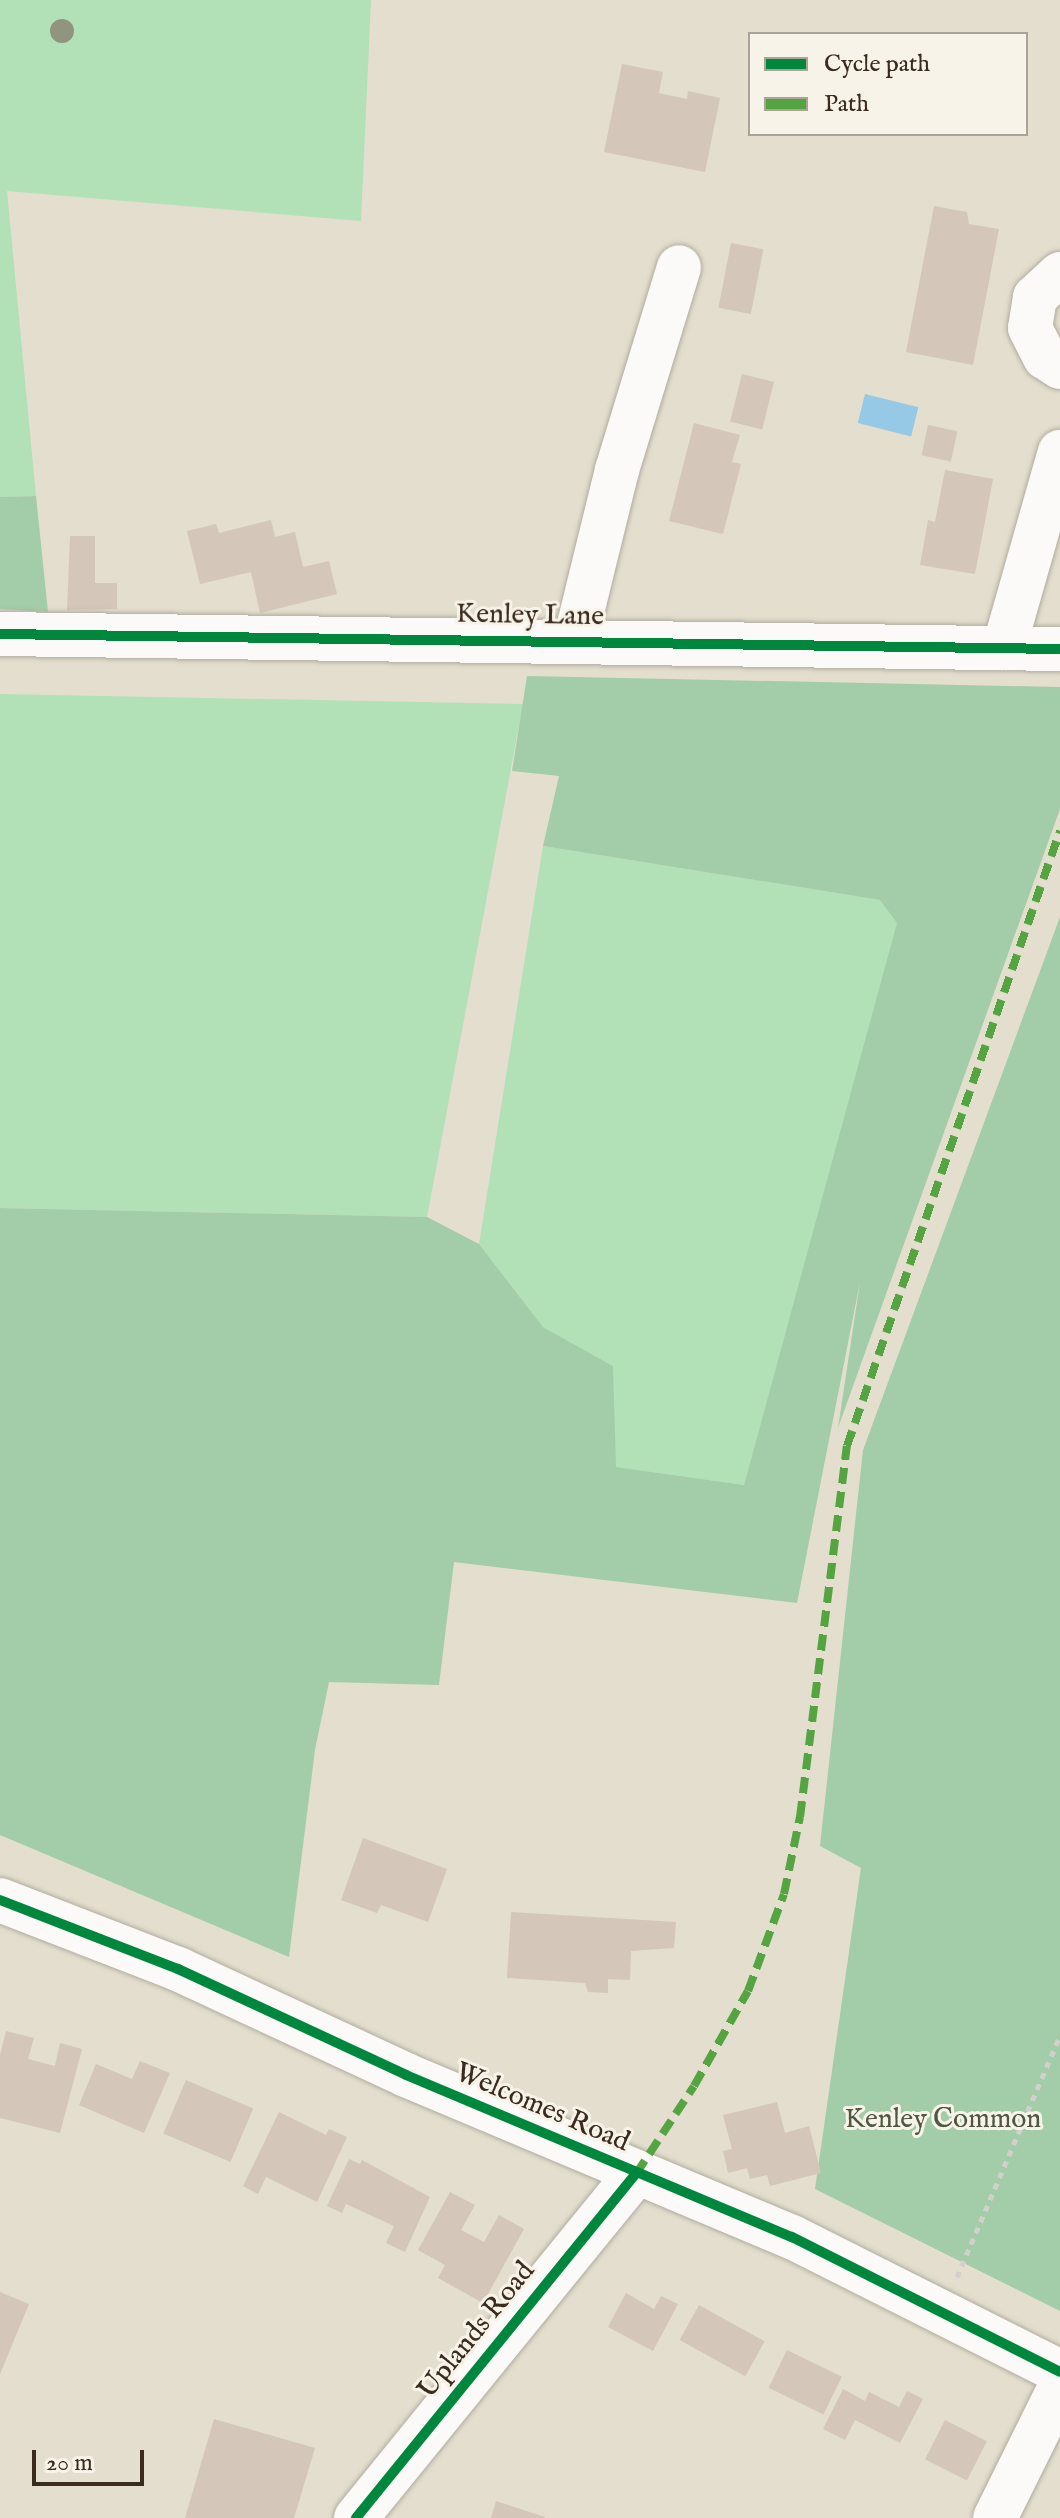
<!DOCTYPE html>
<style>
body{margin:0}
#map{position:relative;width:1060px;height:2518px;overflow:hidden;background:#e3decd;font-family:"IM FELL English",serif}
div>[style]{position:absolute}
.green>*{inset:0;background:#b2e0b7}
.forest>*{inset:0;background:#a3cda8}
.water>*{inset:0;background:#96c9e5;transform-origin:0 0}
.building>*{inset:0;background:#d4c6b9;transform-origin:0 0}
.path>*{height:5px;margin-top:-2.5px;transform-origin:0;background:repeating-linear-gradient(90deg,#d2d0cb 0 6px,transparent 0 12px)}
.roads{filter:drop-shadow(0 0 2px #b1aca0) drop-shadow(0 0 2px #b1aca0)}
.minor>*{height:44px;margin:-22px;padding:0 22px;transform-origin:22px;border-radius:22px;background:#fbfaf8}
.quiet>*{height:8px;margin-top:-4px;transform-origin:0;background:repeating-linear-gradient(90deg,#54a441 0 16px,transparent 0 24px)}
.cycleway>*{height:10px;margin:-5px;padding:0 5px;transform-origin:5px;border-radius:5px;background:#00873e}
.trees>*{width:24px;height:24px;margin:-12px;border-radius:50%;background:#91947f}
span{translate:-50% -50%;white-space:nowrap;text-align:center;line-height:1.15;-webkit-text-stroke:6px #f7f3e8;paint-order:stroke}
.street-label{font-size:28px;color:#3b2a1e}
.park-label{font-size:28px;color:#4e5840}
.legend{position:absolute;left:748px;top:32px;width:280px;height:104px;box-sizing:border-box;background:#f7f3e8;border:2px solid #aca397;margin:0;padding:10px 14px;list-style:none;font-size:24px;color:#3b2a1e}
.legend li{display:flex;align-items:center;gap:16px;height:40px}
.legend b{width:40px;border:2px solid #aca397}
.scale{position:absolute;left:32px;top:2450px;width:112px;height:36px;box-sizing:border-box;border:4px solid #3b2a1e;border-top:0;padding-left:10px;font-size:24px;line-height:28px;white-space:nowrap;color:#3b2a1e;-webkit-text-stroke:6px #f7f3e8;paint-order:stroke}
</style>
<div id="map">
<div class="green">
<i style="clip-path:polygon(0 0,371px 0,361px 221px,7px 191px,36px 496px,0 497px)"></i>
<i style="clip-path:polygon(0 694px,523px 704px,427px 1217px,0 1208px)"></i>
<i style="clip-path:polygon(543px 846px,880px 900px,898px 923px,744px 1485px,615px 1467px,613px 1366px,543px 1327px,479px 1244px)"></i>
</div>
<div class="forest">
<i style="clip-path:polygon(36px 496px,48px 612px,0 609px,0 497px)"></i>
<i style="clip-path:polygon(527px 676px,1060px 687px,1060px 809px,838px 1428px,860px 1282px,797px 1603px,454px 1562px,439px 1685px,329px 1682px,315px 1750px,289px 1957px,0 1835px,0 1208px,427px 1217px,479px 1244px,543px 1327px,613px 1366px,616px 1467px,744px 1485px,897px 923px,880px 900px,543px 846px,559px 776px,512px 771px)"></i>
<i style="clip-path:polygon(1060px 917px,1060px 2311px,815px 2189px,861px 1868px,820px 1846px,863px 1450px)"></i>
</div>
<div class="water">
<i style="left:865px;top:394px;width:55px;height:30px;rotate:14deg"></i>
</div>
<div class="building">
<i style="clip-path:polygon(622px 64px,663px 72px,659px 93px,687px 99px,688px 91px,720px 98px,705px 172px,604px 152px)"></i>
<i style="clip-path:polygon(934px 206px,967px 212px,969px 224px,999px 229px,973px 365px,906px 352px)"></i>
<i style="left:731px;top:243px;width:33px;height:66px;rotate:11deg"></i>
<i style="left:742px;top:374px;width:33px;height:49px;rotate:14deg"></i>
<i style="clip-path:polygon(694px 423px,740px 435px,732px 462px,741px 464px,723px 534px,669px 521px)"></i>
<i style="left:928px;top:425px;width:30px;height:31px;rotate:12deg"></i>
<i style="clip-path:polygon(945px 470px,993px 479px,975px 574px,920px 565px,928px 520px,935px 522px)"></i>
<i style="clip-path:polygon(271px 520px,275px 537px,295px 532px,303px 567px,329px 561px,337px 594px,260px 613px,251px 572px,200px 584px,187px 531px,216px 524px,219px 533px)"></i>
<i style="clip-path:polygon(70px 536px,95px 536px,95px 583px,117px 583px,117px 609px,67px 610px)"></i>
<i style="clip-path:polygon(363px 1838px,447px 1869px,428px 1922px,381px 1905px,377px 1913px,341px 1900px)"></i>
<i style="clip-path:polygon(511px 1912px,676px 1922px,674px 1948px,631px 1951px,630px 1980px,608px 1979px,608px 1993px,588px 1992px,585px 1983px,507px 1978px)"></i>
<i style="clip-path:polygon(6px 2031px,34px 2038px,28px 2059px,55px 2066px,60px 2043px,82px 2049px,60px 2133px,0 2118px,0 2055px)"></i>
<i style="clip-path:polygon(140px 2061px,170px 2073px,144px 2133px,79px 2105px,96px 2064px,132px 2079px)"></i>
<i style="left:186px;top:2080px;width:73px;height:58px;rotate:23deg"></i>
<i style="clip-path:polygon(777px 2102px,785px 2133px,809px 2126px,821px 2173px,770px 2186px,767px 2175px,750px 2179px,747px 2168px,728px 2173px,723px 2151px,732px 2149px,723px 2115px)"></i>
<i style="clip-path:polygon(279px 2112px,326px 2135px,329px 2129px,347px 2137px,317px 2202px,266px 2177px,258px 2194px,243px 2186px)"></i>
<i style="clip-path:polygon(349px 2159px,360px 2164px,362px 2160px,430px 2197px,405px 2252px,386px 2243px,394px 2226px,346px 2204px,342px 2213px,327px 2206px)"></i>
<i style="clip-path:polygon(450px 2192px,475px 2205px,461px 2230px,484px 2242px,499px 2215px,524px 2229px,483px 2303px,438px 2278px,445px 2265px,418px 2250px)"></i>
<i style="clip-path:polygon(0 2292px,29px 2304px,0 2374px)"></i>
<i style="clip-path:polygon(626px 2293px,654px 2309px,661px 2296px,678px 2304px,653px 2351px,608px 2327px)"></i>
<i style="left:699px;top:2305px;width:75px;height:40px;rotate:29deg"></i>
<i style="left:787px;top:2350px;width:61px;height:42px;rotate:26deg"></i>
<i style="clip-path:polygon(843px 2389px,865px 2401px,869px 2392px,899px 2407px,907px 2391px,923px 2399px,900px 2443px,855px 2420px,845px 2440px,823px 2429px)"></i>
<i style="clip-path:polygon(214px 2419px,315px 2448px,294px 2518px,185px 2518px)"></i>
<i style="left:945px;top:2420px;width:47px;height:44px;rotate:27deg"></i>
<i style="clip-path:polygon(496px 2501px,545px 2517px,545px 2518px,491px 2518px)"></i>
</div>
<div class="path">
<i style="left:957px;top:2277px;width:263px;rotate:-66.9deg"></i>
</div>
<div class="roads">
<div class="minor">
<i style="left:1060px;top:274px;width:34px;rotate:137deg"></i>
<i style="left:1035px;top:297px;width:31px;rotate:99deg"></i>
<i style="left:1030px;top:328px;width:33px;rotate:63deg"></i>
<i style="left:1045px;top:357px;width:18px;rotate:34deg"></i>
<i style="left:0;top:634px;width:1060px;rotate:0.81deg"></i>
<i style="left:575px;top:641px;width:176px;rotate:-76.2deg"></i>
<i style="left:617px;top:470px;width:212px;rotate:-73deg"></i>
<i style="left:1004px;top:648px;width:204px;rotate:-74.1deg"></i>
<i style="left:0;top:1900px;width:191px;rotate:21.2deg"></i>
<i style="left:178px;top:1969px;width:251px;rotate:24.9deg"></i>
<i style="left:406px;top:2075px;width:419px;rotate:22.8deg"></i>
<i style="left:792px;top:2237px;width:300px;rotate:26.7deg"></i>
<i style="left:356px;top:2518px;width:444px;rotate:-50.9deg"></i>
<i style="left:995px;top:2518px;width:146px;rotate:-63.6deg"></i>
</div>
</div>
<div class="quiet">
<i style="left:636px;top:2174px;width:105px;rotate:-56.6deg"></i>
<i style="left:694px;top:2086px;width:109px;rotate:-60.4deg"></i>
<i style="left:748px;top:1991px;width:103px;rotate:-69.6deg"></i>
<i style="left:784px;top:1894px;width:79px;rotate:-78.3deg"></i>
<i style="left:800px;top:1817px;width:374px;rotate:-82.8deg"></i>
<i style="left:847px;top:1446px;width:651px;rotate:-70.9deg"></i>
</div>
<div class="cycleway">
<i style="left:0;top:634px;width:1060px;rotate:0.81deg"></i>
<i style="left:0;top:1900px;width:191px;rotate:21.2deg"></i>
<i style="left:178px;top:1969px;width:251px;rotate:24.9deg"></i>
<i style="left:406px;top:2075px;width:419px;rotate:22.8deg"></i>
<i style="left:792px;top:2237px;width:300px;rotate:26.7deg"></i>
<i style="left:356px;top:2518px;width:444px;rotate:-50.9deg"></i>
</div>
<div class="trees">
<i style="left:62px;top:31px"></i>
</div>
<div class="street-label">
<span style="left:530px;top:616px;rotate:1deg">Kenley Lane</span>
<span style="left:542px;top:2108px;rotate:23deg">Welcomes Road</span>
<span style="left:477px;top:2331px;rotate:-51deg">Uplands Road</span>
</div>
<div class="park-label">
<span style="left:943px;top:2120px">Kenley Common</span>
</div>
<ul class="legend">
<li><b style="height:10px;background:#00873e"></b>Cycle path</li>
<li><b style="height:10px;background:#54a441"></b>Path</li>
</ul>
<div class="scale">20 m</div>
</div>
